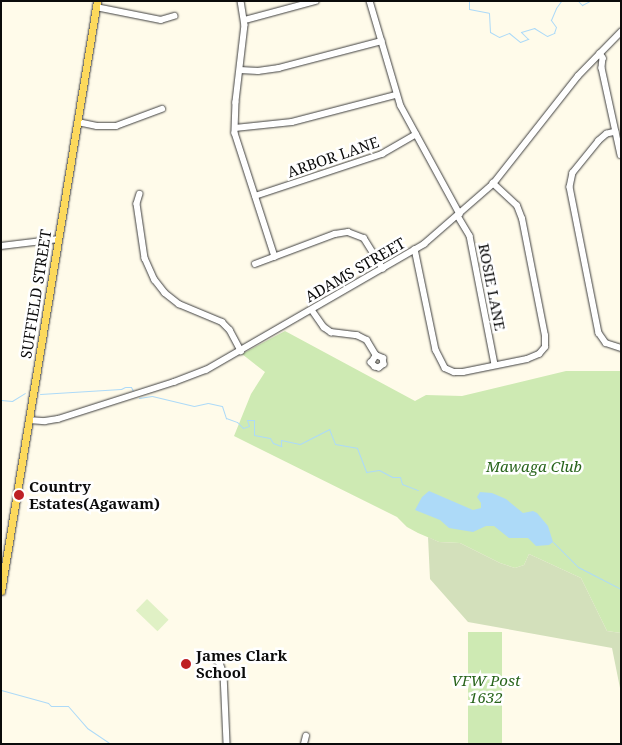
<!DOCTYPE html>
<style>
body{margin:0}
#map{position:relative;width:622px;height:745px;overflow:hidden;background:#fffbea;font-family:"Noto Serif",serif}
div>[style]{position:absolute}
.green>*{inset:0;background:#ceeab3;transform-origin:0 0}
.cemetery>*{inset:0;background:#d3e0bb}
.pitch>*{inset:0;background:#e0f1c5;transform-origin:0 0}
.water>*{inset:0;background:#addaf8}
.stream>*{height:1px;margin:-0.5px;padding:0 0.5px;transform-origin:0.5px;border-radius:0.5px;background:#addaf8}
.roads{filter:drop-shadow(0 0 1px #3e3e3e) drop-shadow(0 0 1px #3e3e3e)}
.minor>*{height:5.5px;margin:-2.75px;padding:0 2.75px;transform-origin:2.75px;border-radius:2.75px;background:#fff}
.major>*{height:7px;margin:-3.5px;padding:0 3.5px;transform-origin:3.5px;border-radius:3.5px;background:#fcd95c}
.dots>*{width:14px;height:14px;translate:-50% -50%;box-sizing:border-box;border:2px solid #fff;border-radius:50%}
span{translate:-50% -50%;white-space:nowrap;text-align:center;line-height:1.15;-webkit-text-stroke:5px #fff;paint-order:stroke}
.street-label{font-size:15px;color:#0b0b0b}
.park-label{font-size:15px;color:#28641b;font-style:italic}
.poi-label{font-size:15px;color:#0b0b0b;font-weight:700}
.left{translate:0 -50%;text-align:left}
.frame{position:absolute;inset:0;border:2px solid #0b0b0b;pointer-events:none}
</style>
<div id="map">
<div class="green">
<i style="clip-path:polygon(285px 331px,415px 401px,426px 395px,462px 396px,566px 371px,621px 371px,621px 633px,607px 631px,581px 578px,529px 554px,524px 565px,515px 568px,500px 563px,460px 543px,439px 542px,418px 533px,407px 527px,397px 517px,234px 436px,251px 394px,265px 372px,242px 354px)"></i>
<i style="left:502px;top:632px;width:112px;height:34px;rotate:90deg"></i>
</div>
<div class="cemetery">
<i style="clip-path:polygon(428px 537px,439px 542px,460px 543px,500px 563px,515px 568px,524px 565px,529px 554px,581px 578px,607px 631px,621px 633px,621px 693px,612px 648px,468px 622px,430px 579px)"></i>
</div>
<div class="pitch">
<i style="left:147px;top:599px;width:30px;height:16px;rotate:44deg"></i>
</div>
<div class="water">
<i style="clip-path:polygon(429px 491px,473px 510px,481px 508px,481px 503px,477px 497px,480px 492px,492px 493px,506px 499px,523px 513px,533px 511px,537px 513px,548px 526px,553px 542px,549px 545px,536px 546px,528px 538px,509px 538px,494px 526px,486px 526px,473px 532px,449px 528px,440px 520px,415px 510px,422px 497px)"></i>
</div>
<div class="stream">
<i style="left:469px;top:1px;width:8px;rotate:90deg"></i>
<i style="left:469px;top:9px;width:20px;rotate:11deg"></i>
<i style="left:489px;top:13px;width:19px;rotate:87deg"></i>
<i style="left:490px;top:32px;width:10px;rotate:29deg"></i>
<i style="left:499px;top:37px;width:11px;rotate:-22deg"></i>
<i style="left:509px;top:33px;width:14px;rotate:39deg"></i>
<i style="left:520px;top:42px;width:9px;rotate:-21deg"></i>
<i style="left:528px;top:39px;width:10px;rotate:-135deg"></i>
<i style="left:521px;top:32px;width:14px;rotate:-17deg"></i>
<i style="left:534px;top:28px;width:15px;rotate:32deg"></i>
<i style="left:547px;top:36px;width:8px;rotate:-23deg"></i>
<i style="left:554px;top:33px;width:6px;rotate:-72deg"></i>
<i style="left:556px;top:27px;width:9px;rotate:-126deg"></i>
<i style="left:551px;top:20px;width:13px;rotate:-67deg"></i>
<i style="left:556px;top:8px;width:9px;rotate:-54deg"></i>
<i style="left:578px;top:1px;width:6px;rotate:45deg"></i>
<i style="left:582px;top:5px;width:9px;rotate:-27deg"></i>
<i style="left:40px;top:394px;width:81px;rotate:-3.5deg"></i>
<i style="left:121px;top:389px;width:4px;rotate:-27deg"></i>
<i style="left:125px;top:387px;width:6px"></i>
<i style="left:131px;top:387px;width:4px;rotate:63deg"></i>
<i style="left:139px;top:398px;width:13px;rotate:-9deg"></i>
<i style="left:152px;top:396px;width:43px;rotate:13.4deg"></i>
<i style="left:194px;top:406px;width:14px;rotate:-12deg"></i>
<i style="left:208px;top:403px;width:14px;rotate:12deg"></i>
<i style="left:222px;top:406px;width:13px;rotate:72deg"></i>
<i style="left:226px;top:418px;width:12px;rotate:20deg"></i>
<i style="left:237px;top:422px;width:8px;rotate:45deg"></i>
<i style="left:243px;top:428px;width:6px;rotate:-18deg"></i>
<i style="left:249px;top:426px;width:6px;rotate:-108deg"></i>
<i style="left:247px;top:420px;width:7px"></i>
<i style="left:254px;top:420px;width:15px;rotate:90deg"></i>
<i style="left:254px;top:435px;width:16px;rotate:11deg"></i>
<i style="left:270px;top:438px;width:6px;rotate:59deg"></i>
<i style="left:273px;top:443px;width:9px;rotate:21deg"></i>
<i style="left:281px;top:446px;width:6px;rotate:-90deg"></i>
<i style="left:281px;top:440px;width:19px;rotate:12deg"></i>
<i style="left:300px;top:444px;width:33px;rotate:-27deg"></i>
<i style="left:329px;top:429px;width:16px;rotate:68deg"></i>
<i style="left:335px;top:444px;width:22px;rotate:10deg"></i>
<i style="left:357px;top:448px;width:26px;rotate:69deg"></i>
<i style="left:366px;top:472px;width:13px;rotate:-9deg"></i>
<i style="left:379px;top:470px;width:15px;rotate:28deg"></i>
<i style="left:392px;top:477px;width:8px"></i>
<i style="left:400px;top:477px;width:7px;rotate:74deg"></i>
<i style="left:402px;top:484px;width:17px;rotate:21deg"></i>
<i style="left:1px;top:400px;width:11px;rotate:5deg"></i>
<i style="left:12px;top:401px;width:15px;rotate:-32deg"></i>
<i style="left:553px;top:542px;width:35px;rotate:45deg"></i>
<i style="left:578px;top:567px;width:48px;rotate:27.1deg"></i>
<i style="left:1px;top:690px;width:49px;rotate:15.5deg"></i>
<i style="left:48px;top:703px;width:4px;rotate:45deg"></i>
<i style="left:51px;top:706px;width:17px"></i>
<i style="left:68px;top:706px;width:29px;rotate:49deg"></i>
<i style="left:87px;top:728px;width:29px;rotate:34deg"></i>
</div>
<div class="roads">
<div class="minor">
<i style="left:241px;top:1px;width:24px;rotate:81deg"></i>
<i style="left:245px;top:25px;width:78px;rotate:96.7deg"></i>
<i style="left:236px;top:102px;width:31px;rotate:92deg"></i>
<i style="left:235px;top:133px;width:130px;rotate:72.1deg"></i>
<i style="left:370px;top:1px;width:109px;rotate:73.6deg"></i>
<i style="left:401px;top:106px;width:123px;rotate:61.4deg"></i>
<i style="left:96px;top:7px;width:66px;rotate:11.3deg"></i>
<i style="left:161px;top:20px;width:14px;rotate:-17deg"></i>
<i style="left:245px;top:20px;width:73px;rotate:-15deg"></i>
<i style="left:600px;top:53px;width:6px;rotate:59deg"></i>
<i style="left:603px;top:58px;width:10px;rotate:96deg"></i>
<i style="left:602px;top:68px;width:89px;rotate:77.7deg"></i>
<i style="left:240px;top:70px;width:18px;rotate:3deg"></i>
<i style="left:258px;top:71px;width:21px;rotate:-8deg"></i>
<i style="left:279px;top:68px;width:106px;rotate:-14.7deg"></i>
<i style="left:78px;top:122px;width:19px;rotate:12deg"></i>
<i style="left:97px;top:126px;width:19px"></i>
<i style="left:116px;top:126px;width:49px;rotate:-20.3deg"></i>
<i style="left:235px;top:128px;width:57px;rotate:-6deg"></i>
<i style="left:292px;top:122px;width:107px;rotate:-14.6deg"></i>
<i style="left:616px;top:132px;width:9px;rotate:167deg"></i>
<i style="left:607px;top:134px;width:11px;rotate:139deg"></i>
<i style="left:599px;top:141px;width:41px;rotate:129.1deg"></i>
<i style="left:573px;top:173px;width:14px;rotate:102deg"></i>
<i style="left:570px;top:187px;width:149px;rotate:78.8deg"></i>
<i style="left:599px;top:333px;width:12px;rotate:55deg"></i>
<i style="left:606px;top:343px;width:16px;rotate:18deg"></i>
<i style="left:140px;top:194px;width:10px;rotate:107deg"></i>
<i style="left:137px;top:204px;width:55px;rotate:81.6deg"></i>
<i style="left:145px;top:258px;width:24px;rotate:66deg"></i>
<i style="left:155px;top:280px;width:16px;rotate:52deg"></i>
<i style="left:165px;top:293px;width:18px;rotate:38deg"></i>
<i style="left:179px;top:304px;width:47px;rotate:22.7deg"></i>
<i style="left:222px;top:322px;width:11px;rotate:45deg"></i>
<i style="left:230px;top:330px;width:24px;rotate:62deg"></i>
<i style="left:255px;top:196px;width:134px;rotate:-18.3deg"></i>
<i style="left:382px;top:154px;width:39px;rotate:-30deg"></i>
<i style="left:458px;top:216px;width:23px;rotate:59deg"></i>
<i style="left:470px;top:236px;width:131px;rotate:79deg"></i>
<i style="left:1px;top:246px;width:58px;rotate:-6.9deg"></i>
<i style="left:415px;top:249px;width:103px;rotate:78.3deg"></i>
<i style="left:436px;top:350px;width:20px;rotate:63deg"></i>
<i style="left:445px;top:368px;width:10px;rotate:24deg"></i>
<i style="left:454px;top:372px;width:9px"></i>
<i style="left:463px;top:372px;width:65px;rotate:-11.5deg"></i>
<i style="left:527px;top:359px;width:13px;rotate:-23deg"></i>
<i style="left:539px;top:354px;width:9px;rotate:-49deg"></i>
<i style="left:545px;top:347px;width:11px;rotate:-90deg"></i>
<i style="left:545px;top:336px;width:119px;rotate:-101.1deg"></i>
<i style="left:522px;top:219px;width:14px;rotate:-111deg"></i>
<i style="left:517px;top:206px;width:33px;rotate:-137deg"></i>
<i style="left:255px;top:264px;width:85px;rotate:-20.6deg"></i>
<i style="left:335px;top:234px;width:13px;rotate:-9deg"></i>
<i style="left:348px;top:232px;width:17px;rotate:21deg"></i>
<i style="left:364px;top:238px;width:36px;rotate:58deg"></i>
<i style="left:312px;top:310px;width:21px;rotate:55deg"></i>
<i style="left:324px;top:327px;width:9px;rotate:36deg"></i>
<i style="left:331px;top:332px;width:26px;rotate:7deg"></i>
<i style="left:357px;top:335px;width:11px;rotate:27deg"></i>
<i style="left:367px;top:340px;width:17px;rotate:59deg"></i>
<i style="left:376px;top:355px;width:8px;rotate:23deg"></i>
<i style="left:383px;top:358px;width:6px;rotate:81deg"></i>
<i style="left:384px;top:364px;width:6px;rotate:141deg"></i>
<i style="left:379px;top:368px;width:4px;rotate:-166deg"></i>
<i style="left:375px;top:367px;width:6px;rotate:-135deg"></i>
<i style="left:371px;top:363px;width:9px;rotate:-58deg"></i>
<i style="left:29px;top:420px;width:16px;rotate:4deg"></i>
<i style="left:45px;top:421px;width:13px;rotate:-9deg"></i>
<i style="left:58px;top:419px;width:122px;rotate:-17.7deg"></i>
<i style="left:174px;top:382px;width:34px;rotate:-21deg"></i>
<i style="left:206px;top:370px;width:252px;rotate:-30deg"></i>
<i style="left:424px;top:244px;width:91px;rotate:-41deg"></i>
<i style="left:493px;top:184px;width:137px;rotate:-51.8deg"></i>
<i style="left:578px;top:76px;width:62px;rotate:-45.7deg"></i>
<i style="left:213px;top:657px;width:9px;rotate:41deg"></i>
<i style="left:220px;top:663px;width:12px;rotate:70deg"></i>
<i style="left:224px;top:674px;width:70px;rotate:87.5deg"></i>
<i style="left:304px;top:744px;width:8px;rotate:-76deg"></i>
</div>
<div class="major">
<i style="left:1px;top:591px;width:598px;rotate:-80.76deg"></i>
</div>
</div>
<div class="dots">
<i style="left:19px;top:495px;background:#be2024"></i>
<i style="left:186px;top:664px;background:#be2024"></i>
</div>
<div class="street-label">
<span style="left:333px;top:157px;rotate:-19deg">ARBOR LANE</span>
<span style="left:355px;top:270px;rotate:-30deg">ADAMS STREET</span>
<span style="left:492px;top:287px;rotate:79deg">ROSIE LANE</span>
<span style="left:36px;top:294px;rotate:-81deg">SUFFIELD STREET</span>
</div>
<div class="park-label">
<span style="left:534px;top:467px">Mawaga Club</span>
<span style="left:486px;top:689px">VFW Post<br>1632</span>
</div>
<div class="poi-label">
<span class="left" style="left:29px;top:495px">Country<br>Estates(Agawam)</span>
<span class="left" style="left:196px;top:664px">James Clark<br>School</span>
</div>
<div class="frame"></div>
</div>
